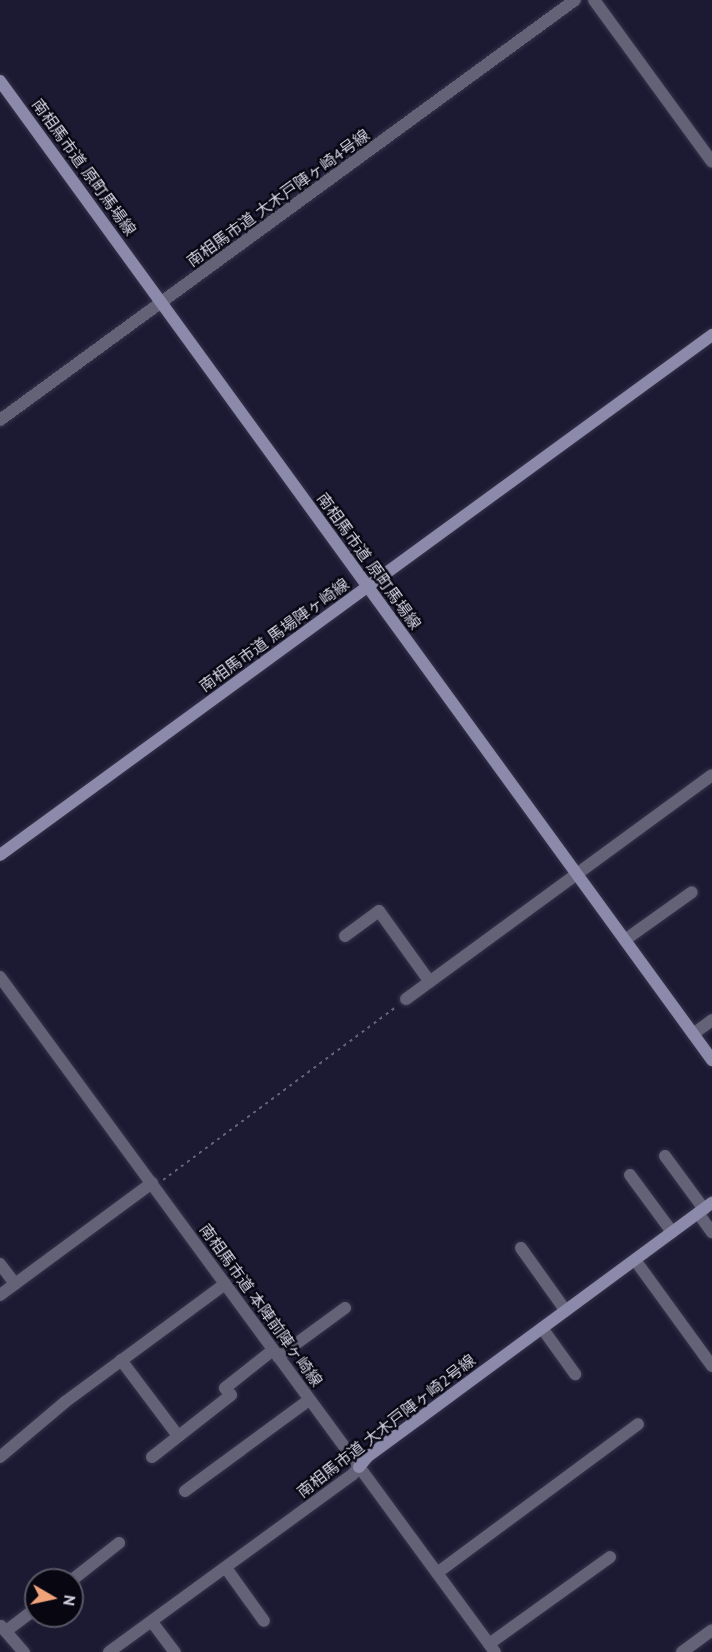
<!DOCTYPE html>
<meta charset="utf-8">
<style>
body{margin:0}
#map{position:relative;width:712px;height:1652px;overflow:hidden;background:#1c1933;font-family:"PT Sans","Noto Sans JP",sans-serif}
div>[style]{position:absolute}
.path>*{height:2px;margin-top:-1px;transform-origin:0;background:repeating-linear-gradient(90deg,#65637a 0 3px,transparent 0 7.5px)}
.roads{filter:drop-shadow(0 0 2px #35334b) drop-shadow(0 0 2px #35334b)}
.street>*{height:12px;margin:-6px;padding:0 6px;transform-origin:6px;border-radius:6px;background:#636276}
.secondary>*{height:12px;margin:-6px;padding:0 6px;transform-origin:6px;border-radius:6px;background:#8b8aaa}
span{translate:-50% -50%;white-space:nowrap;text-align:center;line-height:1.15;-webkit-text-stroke:4.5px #070611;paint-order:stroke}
.street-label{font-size:16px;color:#d0d0e1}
.north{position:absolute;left:24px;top:1568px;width:60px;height:60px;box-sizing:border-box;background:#070611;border:2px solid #575764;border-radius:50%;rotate:99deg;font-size:16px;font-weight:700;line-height:24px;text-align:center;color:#d0d0e1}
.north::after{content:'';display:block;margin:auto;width:21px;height:27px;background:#f0a27a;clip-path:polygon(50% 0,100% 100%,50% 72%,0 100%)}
</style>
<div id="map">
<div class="path">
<i style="left:163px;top:1180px;width:290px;rotate:-36.6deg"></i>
</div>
<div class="roads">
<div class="street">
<i style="left:594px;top:0;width:200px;rotate:53.9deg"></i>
<i style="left:0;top:420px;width:712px;rotate:-36.15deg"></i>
<i style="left:345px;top:936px;width:42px;rotate:-36.3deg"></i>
<i style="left:379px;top:911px;width:87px;rotate:54.3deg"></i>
<i style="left:625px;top:940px;width:82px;rotate:-35.6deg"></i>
<i style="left:0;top:977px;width:837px;rotate:53.75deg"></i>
<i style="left:406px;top:999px;width:379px;rotate:-36.2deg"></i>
<i style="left:693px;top:1034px;width:24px;rotate:-36deg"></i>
<i style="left:665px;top:1156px;width:66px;rotate:53.7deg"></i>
<i style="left:630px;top:1175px;width:71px;rotate:53.6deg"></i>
<i style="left:698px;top:1213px;width:24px;rotate:54deg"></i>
<i style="left:521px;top:1248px;width:77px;rotate:54.5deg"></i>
<i style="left:635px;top:1260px;width:131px;rotate:54deg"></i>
<i style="left:0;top:1264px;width:25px;rotate:53deg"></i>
<i style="left:0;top:1295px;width:189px;rotate:-36.4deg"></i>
<i style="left:542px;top:1328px;width:57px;rotate:54.3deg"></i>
<i style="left:278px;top:1357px;width:83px;rotate:-36.2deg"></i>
<i style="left:121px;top:1360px;width:95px;rotate:53.1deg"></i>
<i style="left:0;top:1457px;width:85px;rotate:-40.2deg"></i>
<i style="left:65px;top:1402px;width:199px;rotate:-36.4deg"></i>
<i style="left:152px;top:1457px;width:100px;rotate:-38.1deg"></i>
<i style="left:231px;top:1395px;width:9px;rotate:-131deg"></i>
<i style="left:225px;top:1388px;width:61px;rotate:-38.4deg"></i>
<i style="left:185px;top:1491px;width:154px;rotate:-36.3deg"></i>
<i style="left:226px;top:1568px;width:65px;rotate:54.4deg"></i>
<i style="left:437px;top:1573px;width:250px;rotate:-36.5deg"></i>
<i style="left:72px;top:1580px;width:60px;rotate:-38.2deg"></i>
<i style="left:152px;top:1622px;width:38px;rotate:53deg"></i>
<i style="left:1px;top:1626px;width:35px;rotate:49deg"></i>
<i style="left:6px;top:1631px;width:38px;rotate:-37deg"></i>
<i style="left:489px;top:1644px;width:149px;rotate:-35.7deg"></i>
<i style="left:109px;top:1652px;width:302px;rotate:-36.1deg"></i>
<i style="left:353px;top:1474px;width:9px;rotate:-49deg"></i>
<i style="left:682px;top:1652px;width:37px;rotate:-36deg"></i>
</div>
<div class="secondary">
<i style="left:0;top:81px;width:1211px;rotate:53.97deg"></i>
<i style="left:0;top:855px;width:882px;rotate:-36.14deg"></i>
<i style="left:359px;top:1467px;width:13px;rotate:-51deg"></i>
<i style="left:367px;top:1457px;width:66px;rotate:-36.3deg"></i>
<i style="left:420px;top:1418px;width:363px;rotate:-36.4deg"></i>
</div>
</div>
<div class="street-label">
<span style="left:84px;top:167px;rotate:54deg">南相馬市道 原町馬場線</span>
<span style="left:278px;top:198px;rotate:-36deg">南相馬市道 大木戸陣ヶ崎4号線</span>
<span style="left:369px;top:561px;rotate:54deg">南相馬市道 原町馬場線</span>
<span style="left:274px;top:635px;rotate:-36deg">南相馬市道 馬場陣ヶ崎線</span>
<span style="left:261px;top:1305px;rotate:54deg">南相馬市道 本陣前陣ヶ崎線</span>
<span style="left:386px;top:1426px;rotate:-38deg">南相馬市道 大木戸陣ヶ崎2号線</span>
</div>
<div class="north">N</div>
</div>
